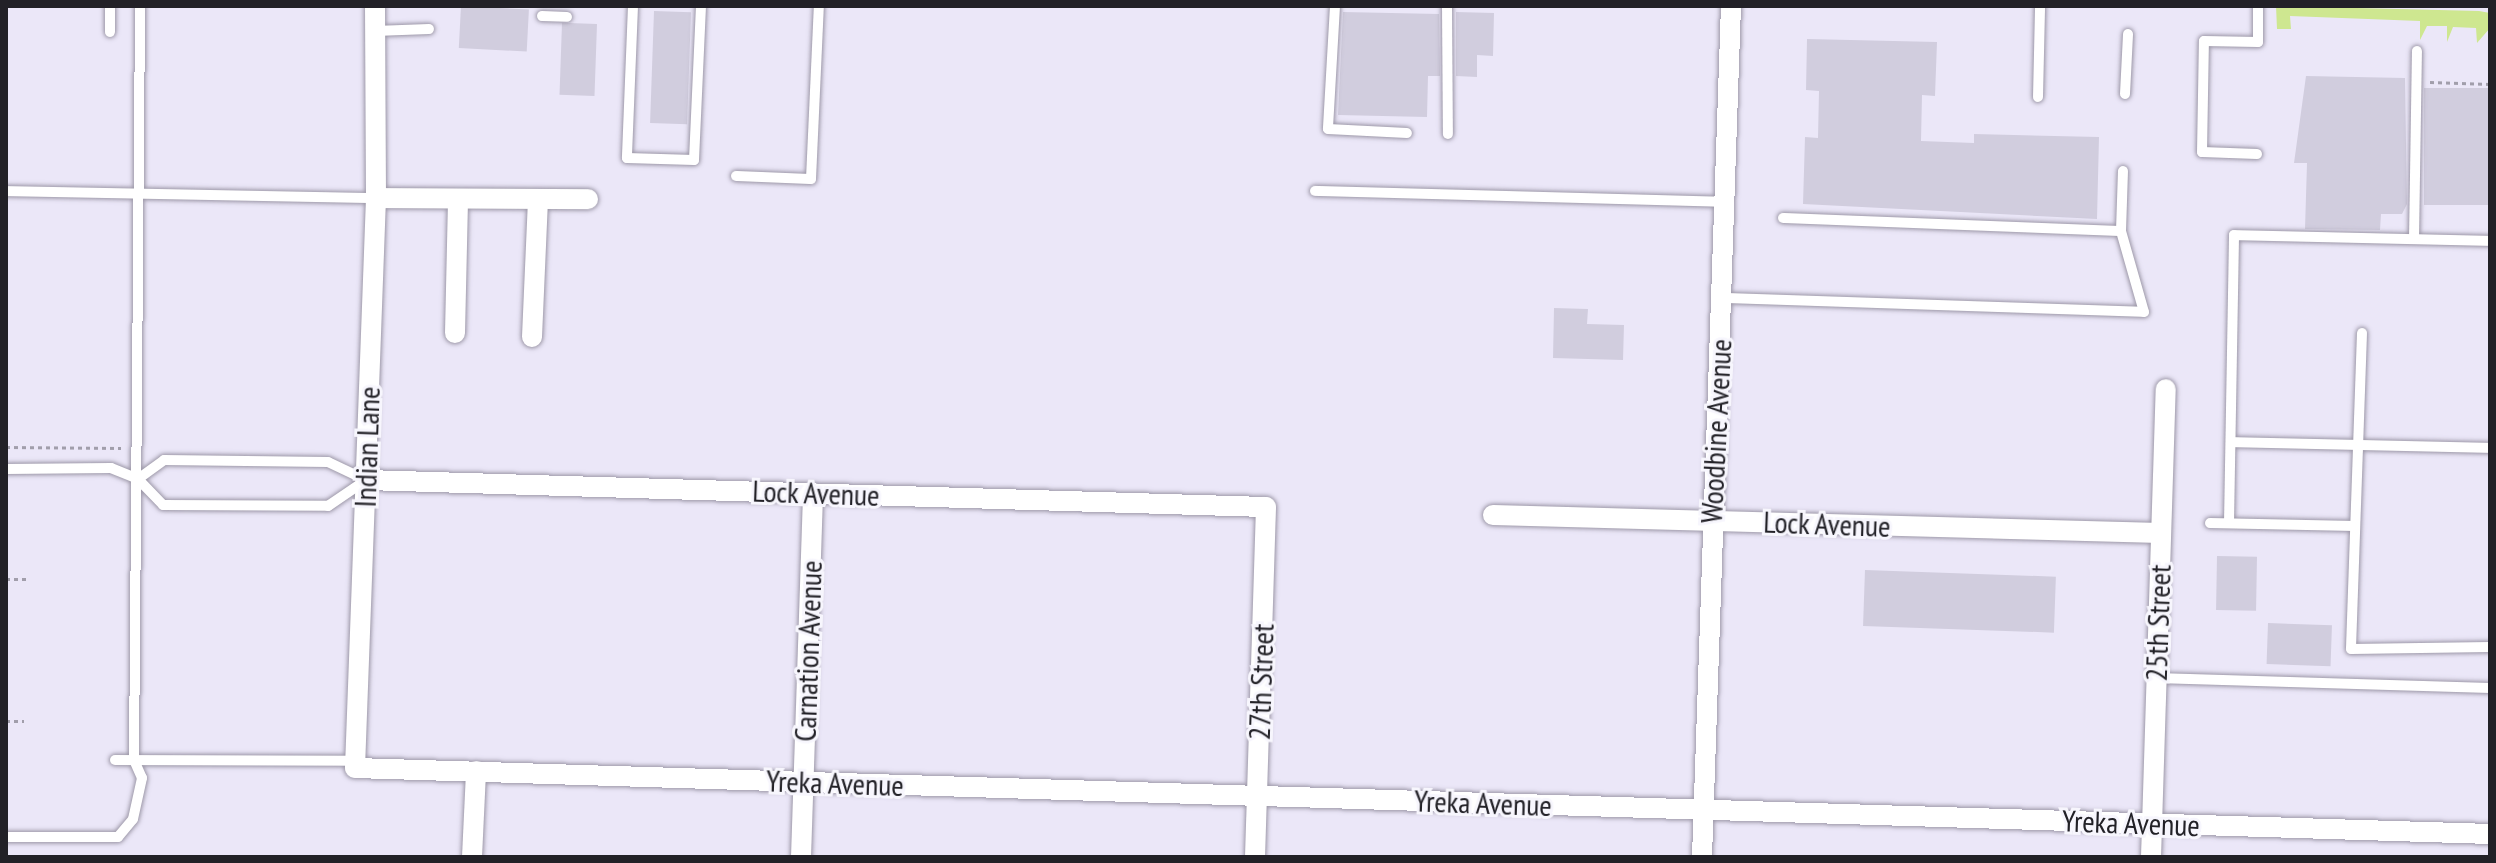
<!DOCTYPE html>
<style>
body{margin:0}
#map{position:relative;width:2496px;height:863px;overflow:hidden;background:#ebe7f8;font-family:"PT Sans Narrow",sans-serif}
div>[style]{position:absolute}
.green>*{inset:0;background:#cee790}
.building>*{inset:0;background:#d1cdde;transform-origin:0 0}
.path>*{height:3px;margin-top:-1.5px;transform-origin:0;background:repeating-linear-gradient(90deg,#a19eab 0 4px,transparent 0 8px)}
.roads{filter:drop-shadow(0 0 2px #9d98a8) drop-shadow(0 0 2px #9d98a8)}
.lane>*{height:10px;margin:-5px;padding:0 5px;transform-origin:5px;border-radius:5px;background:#fff}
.street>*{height:20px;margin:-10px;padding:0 10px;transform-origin:10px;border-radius:10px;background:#fff}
span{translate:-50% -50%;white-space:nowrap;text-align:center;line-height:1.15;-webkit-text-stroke:6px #f7f6fd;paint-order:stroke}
.street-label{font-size:30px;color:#222127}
.frame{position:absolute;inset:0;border:8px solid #222127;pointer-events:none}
</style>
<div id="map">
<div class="green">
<i style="clip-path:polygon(2276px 6px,2479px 11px,2490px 13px,2490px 28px,2477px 43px,2476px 28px,2453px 27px,2447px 42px,2447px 26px,2427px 26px,2420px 40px,2420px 21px,2290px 16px,2291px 29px,2277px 29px)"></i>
</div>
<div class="building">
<i style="left:461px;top:6px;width:68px;height:42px;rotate:3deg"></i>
<i style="left:654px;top:11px;width:37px;height:112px;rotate:2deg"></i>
<i style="clip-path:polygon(1343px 12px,1439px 14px,1440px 76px,1428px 76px,1427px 117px,1338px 115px)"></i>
<i style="clip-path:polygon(1456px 12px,1494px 13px,1493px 56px,1477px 55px,1477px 77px,1456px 76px)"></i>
<i style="left:597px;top:24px;width:72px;height:35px;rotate:92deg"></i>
<i style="clip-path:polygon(1807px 39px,1937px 42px,1935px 96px,1922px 95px,1921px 141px,1974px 143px,1974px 134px,2099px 137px,2097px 219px,1803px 204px,1805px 137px,1818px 138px,1819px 91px,1806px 90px)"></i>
<i style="clip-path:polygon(2306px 76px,2405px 78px,2407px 204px,2402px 214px,2381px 214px,2380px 230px,2305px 229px,2307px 163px,2294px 163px)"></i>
<i style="left:2424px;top:88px;width:66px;height:117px"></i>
<i style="clip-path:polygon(1554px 308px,1588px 309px,1587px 324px,1624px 325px,1623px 360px,1553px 358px)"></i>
<i style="left:2217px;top:556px;width:40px;height:54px;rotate:1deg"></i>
<i style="left:1865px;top:570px;width:191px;height:56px;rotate:2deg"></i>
<i style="left:2268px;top:623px;width:64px;height:41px;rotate:2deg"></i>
</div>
<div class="path">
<i style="left:518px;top:6px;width:10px"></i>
<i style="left:2430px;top:82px;width:60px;rotate:1.9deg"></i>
<i style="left:6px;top:447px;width:115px;rotate:0.5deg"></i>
<i style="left:6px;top:579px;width:20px"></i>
<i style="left:6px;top:721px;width:18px"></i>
</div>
<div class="roads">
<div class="lane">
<i style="left:633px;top:6px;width:152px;rotate:92.3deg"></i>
<i style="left:627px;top:158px;width:67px;rotate:1.7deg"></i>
<i style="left:694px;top:160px;width:154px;rotate:-87.4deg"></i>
<i style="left:1335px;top:6px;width:123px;rotate:93.3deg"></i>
<i style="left:1328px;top:129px;width:79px;rotate:2.9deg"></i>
<i style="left:1447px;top:6px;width:128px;rotate:89.6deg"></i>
<i style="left:542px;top:16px;width:25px;rotate:2deg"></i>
<i style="left:375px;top:31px;width:54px;rotate:-2.1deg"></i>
<i style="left:110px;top:32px;width:26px;rotate:-90deg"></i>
<i style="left:2125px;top:94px;width:60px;rotate:-87.1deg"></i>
<i style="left:2038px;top:97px;width:91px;rotate:-88.7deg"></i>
<i style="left:2257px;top:154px;width:55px;rotate:-177.9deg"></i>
<i style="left:2202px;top:152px;width:111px;rotate:-89deg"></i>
<i style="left:2204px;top:41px;width:54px;rotate:1.1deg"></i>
<i style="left:2258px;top:42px;width:36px;rotate:-90deg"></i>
<i style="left:736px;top:176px;width:75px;rotate:2.3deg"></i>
<i style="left:811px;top:179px;width:173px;rotate:-87.4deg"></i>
<i style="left:6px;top:191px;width:370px;rotate:1.1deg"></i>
<i style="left:1315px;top:191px;width:411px;rotate:1.5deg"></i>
<i style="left:1783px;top:218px;width:338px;rotate:2.2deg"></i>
<i style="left:2414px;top:239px;width:188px;rotate:-89.1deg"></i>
<i style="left:1724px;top:298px;width:420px;rotate:1.9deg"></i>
<i style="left:2144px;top:312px;width:84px;rotate:-105.9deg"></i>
<i style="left:2121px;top:231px;width:60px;rotate:-88.1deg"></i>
<i style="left:2362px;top:333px;width:316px;rotate:92deg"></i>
<i style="left:2351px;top:649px;width:139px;rotate:-0.8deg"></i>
<i style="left:2231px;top:442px;width:259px;rotate:1.3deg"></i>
<i style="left:6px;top:469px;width:105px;rotate:-0.5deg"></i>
<i style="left:111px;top:468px;width:29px;rotate:22deg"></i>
<i style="left:138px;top:479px;width:36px;rotate:46deg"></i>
<i style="left:163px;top:505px;width:165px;rotate:0.3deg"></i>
<i style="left:328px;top:506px;width:46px;rotate:-34.4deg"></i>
<i style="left:138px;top:479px;width:32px;rotate:-36deg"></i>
<i style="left:164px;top:460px;width:164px;rotate:0.7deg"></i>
<i style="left:328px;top:462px;width:42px;rotate:25.3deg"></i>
<i style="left:2210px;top:523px;width:145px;rotate:1.2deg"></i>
<i style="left:2229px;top:523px;width:288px;rotate:-89deg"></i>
<i style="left:2234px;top:235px;width:256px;rotate:1.3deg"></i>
<i style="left:2156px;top:678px;width:334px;rotate:1.7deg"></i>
<i style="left:115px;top:760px;width:240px;rotate:0.2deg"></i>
<i style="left:6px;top:837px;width:112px"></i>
<i style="left:118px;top:837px;width:23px;rotate:-50deg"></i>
<i style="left:133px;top:819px;width:42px;rotate:-77.6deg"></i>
<i style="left:142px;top:778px;width:20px;rotate:-114deg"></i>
<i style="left:134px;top:760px;width:754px;rotate:-89.54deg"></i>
</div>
<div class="street">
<i style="left:375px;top:6px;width:192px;rotate:89.7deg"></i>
<i style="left:376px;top:198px;width:570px;rotate:92.11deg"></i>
<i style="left:355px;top:768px;width:2136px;rotate:1.77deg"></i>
<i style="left:376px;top:198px;width:212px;rotate:0.3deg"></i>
<i style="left:455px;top:333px;width:134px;rotate:-88.7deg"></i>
<i style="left:532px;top:337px;width:138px;rotate:-87.5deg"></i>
<i style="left:366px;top:480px;width:900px;rotate:1.72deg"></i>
<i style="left:1266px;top:507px;width:350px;rotate:91.8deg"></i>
<i style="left:1493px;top:515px;width:668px;rotate:1.54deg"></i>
<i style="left:472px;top:857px;width:86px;rotate:-87.3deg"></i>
<i style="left:801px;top:857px;width:364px;rotate:-88.1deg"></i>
<i style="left:1702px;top:857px;width:851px;rotate:-88.05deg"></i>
<i style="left:2151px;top:857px;width:468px;rotate:-88.2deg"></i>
</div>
</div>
<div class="street-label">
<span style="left:1716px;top:431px;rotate:-87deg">Woodbine Avenue</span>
<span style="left:367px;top:447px;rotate:-88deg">Indian Lane</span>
<span style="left:816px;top:493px;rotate:2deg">Lock Avenue</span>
<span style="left:1827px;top:524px;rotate:2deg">Lock Avenue</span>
<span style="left:2158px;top:623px;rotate:-88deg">25th Street</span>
<span style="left:808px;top:651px;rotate:-88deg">Carnation Avenue</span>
<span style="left:1261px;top:682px;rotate:-88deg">27th Street</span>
<span style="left:835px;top:783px;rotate:2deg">Yreka Avenue</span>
<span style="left:1483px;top:803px;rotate:2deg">Yreka Avenue</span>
<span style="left:2131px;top:823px;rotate:2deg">Yreka Avenue</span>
</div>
<div class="frame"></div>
</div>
